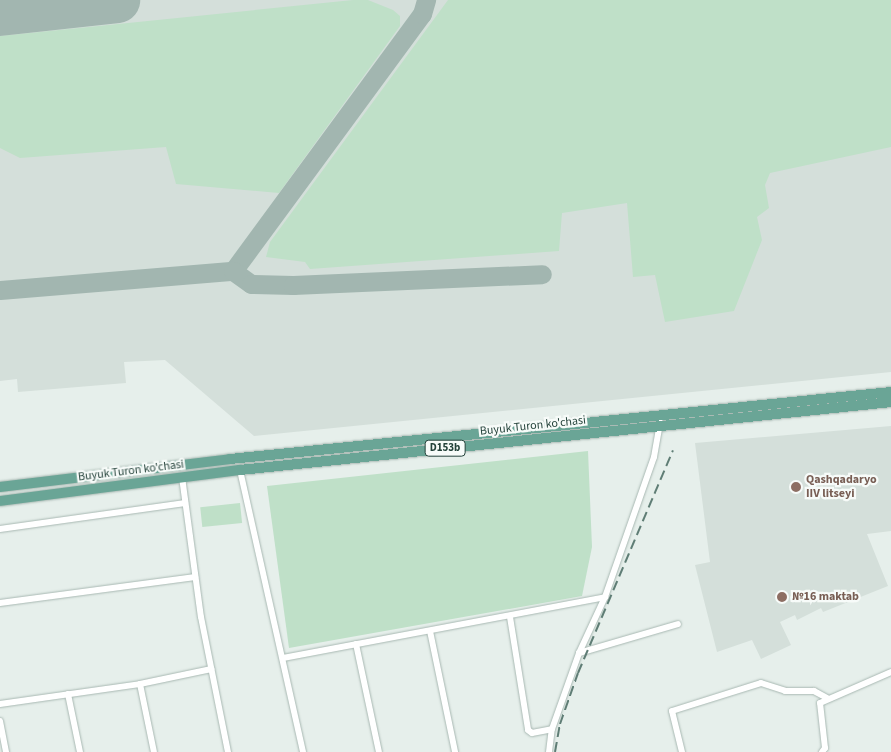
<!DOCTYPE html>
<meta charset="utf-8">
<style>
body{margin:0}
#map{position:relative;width:891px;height:752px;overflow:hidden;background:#e6efeb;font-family:"Source Sans 3",sans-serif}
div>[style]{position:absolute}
.built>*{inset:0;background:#d4dfda}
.green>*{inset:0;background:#bfe0c8;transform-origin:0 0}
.taxiway>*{height:19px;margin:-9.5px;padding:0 9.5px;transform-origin:9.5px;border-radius:9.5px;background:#a2b6b0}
.runway>*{height:46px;margin:-23px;padding:0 23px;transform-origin:23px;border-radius:23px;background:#a2b6b0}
.roads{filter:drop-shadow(0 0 1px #a8b8b2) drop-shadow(0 0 1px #a8b8b2)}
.minor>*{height:6px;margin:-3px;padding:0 3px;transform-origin:3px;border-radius:3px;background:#fff}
.primary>*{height:10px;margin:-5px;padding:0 5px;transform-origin:5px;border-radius:5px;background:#6aa596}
.rail>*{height:2px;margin-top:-1px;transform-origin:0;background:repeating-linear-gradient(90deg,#5f7d75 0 10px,transparent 0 15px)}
.dots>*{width:14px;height:14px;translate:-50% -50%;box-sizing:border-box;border:2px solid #f7fbf9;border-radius:50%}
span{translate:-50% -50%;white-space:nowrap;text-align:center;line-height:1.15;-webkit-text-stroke:4.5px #f7fbf9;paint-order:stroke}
.shield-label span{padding:1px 4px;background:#f7fbf9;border:1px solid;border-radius:4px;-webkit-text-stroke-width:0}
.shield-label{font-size:11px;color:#24423a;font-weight:700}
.street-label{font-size:12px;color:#24423a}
.education-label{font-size:12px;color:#785e54;font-weight:700}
.left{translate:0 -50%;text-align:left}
</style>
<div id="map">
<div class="built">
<i style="clip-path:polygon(0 0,891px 0,891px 372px,254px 436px,165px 360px,124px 362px,126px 383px,18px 392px,17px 379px,0 381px)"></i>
<i style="clip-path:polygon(891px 426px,891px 531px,867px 534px,888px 586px,823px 612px,821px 608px,797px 620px,795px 615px,780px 622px,791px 645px,761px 659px,752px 640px,717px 652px,695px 565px,710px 562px,695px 443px)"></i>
</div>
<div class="green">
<i style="clip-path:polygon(353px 0,368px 0,393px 10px,400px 16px,400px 26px,279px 193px,176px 184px,166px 147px,20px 158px,0 148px,0 36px)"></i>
<i style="clip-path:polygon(448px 0,891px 0,891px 147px,770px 173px,765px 185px,769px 208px,757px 217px,762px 240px,734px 311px,665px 322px,655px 275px,633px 277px,627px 203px,562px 213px,559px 251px,310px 269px,305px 262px,266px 257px,270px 242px)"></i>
<i style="clip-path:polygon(588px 451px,592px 547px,582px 596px,289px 648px,267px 486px)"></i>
<i style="left:240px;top:503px;width:20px;height:40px;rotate:84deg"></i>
</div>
<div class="taxiway">
<i style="left:233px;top:271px;width:319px;rotate:-53.7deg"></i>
<i style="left:422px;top:14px;width:15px;rotate:-74deg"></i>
<i style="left:0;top:290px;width:234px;rotate:-4.7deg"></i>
<i style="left:233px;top:271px;width:22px;rotate:36deg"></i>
<i style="left:251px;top:284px;width:42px;rotate:1.4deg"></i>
<i style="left:293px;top:285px;width:249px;rotate:-2.5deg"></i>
</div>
<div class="runway">
<i style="left:0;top:13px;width:118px;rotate:-6.3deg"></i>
</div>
<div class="roads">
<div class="minor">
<i style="left:240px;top:470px;width:289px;rotate:77.4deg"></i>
<i style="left:182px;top:477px;width:141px;rotate:82.3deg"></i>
<i style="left:201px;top:617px;width:138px;rotate:78.7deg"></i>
<i style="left:0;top:529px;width:187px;rotate:-8deg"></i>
<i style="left:0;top:603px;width:197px;rotate:-7.6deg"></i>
<i style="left:510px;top:617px;width:114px;rotate:80.9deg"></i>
<i style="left:528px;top:730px;width:5px;rotate:37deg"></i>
<i style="left:532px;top:733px;width:20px;rotate:-11deg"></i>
<i style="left:430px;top:631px;width:124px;rotate:78.3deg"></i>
<i style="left:356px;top:644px;width:110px;rotate:78deg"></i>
<i style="left:579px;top:653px;width:103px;rotate:-16.3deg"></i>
<i style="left:283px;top:658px;width:328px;rotate:-10.7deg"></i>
<i style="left:140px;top:684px;width:69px;rotate:78.4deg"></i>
<i style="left:68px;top:694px;width:59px;rotate:78.3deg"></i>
<i style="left:0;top:704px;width:141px;rotate:-8.1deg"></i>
<i style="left:140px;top:684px;width:73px;rotate:-11.9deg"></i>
<i style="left:0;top:721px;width:32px;rotate:79deg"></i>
<i style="left:549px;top:752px;width:23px;rotate:-83deg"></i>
<i style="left:552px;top:729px;width:81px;rotate:-70.4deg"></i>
<i style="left:579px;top:653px;width:62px;rotate:-65.1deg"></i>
<i style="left:605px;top:597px;width:148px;rotate:-70.7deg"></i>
<i style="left:654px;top:457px;width:35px;rotate:-80deg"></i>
<i style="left:682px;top:752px;width:42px;rotate:-103.7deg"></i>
<i style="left:672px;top:711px;width:93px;rotate:-17.5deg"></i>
<i style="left:761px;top:683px;width:25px;rotate:18deg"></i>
<i style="left:785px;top:691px;width:29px"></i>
<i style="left:814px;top:691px;width:15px;rotate:28deg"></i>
<i style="left:822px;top:752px;width:5px;rotate:-53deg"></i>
<i style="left:825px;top:748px;width:45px;rotate:-96.3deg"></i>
<i style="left:820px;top:703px;width:77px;rotate:-23.6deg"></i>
</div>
<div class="primary">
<i style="left:0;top:487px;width:232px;rotate:-6.9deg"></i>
<i style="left:230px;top:459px;width:664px;rotate:-5.79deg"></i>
<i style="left:0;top:501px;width:242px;rotate:-7.4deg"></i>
<i style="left:240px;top:470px;width:655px;rotate:-5.96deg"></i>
</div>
</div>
<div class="rail">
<i style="left:555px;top:752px;width:28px;rotate:-80deg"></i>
<i style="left:560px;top:724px;width:54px;rotate:-70.6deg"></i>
<i style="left:578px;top:673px;width:242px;rotate:-66.9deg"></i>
</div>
<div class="dots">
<i style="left:796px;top:487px;background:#8d6e63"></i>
<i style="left:782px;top:597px;background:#8d6e63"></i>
</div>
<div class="shield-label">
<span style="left:445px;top:448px">D153b</span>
</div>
<div class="street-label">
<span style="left:533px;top:426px;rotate:-6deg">Buyuk Turon ko'chasi</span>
<span style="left:131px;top:471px;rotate:-7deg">Buyuk Turon ko'chasi</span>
</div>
<div class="education-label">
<span class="left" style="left:806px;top:487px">Qashqadaryo<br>IIV litseyi</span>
<span class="left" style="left:792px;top:597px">№16 maktab</span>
</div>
</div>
